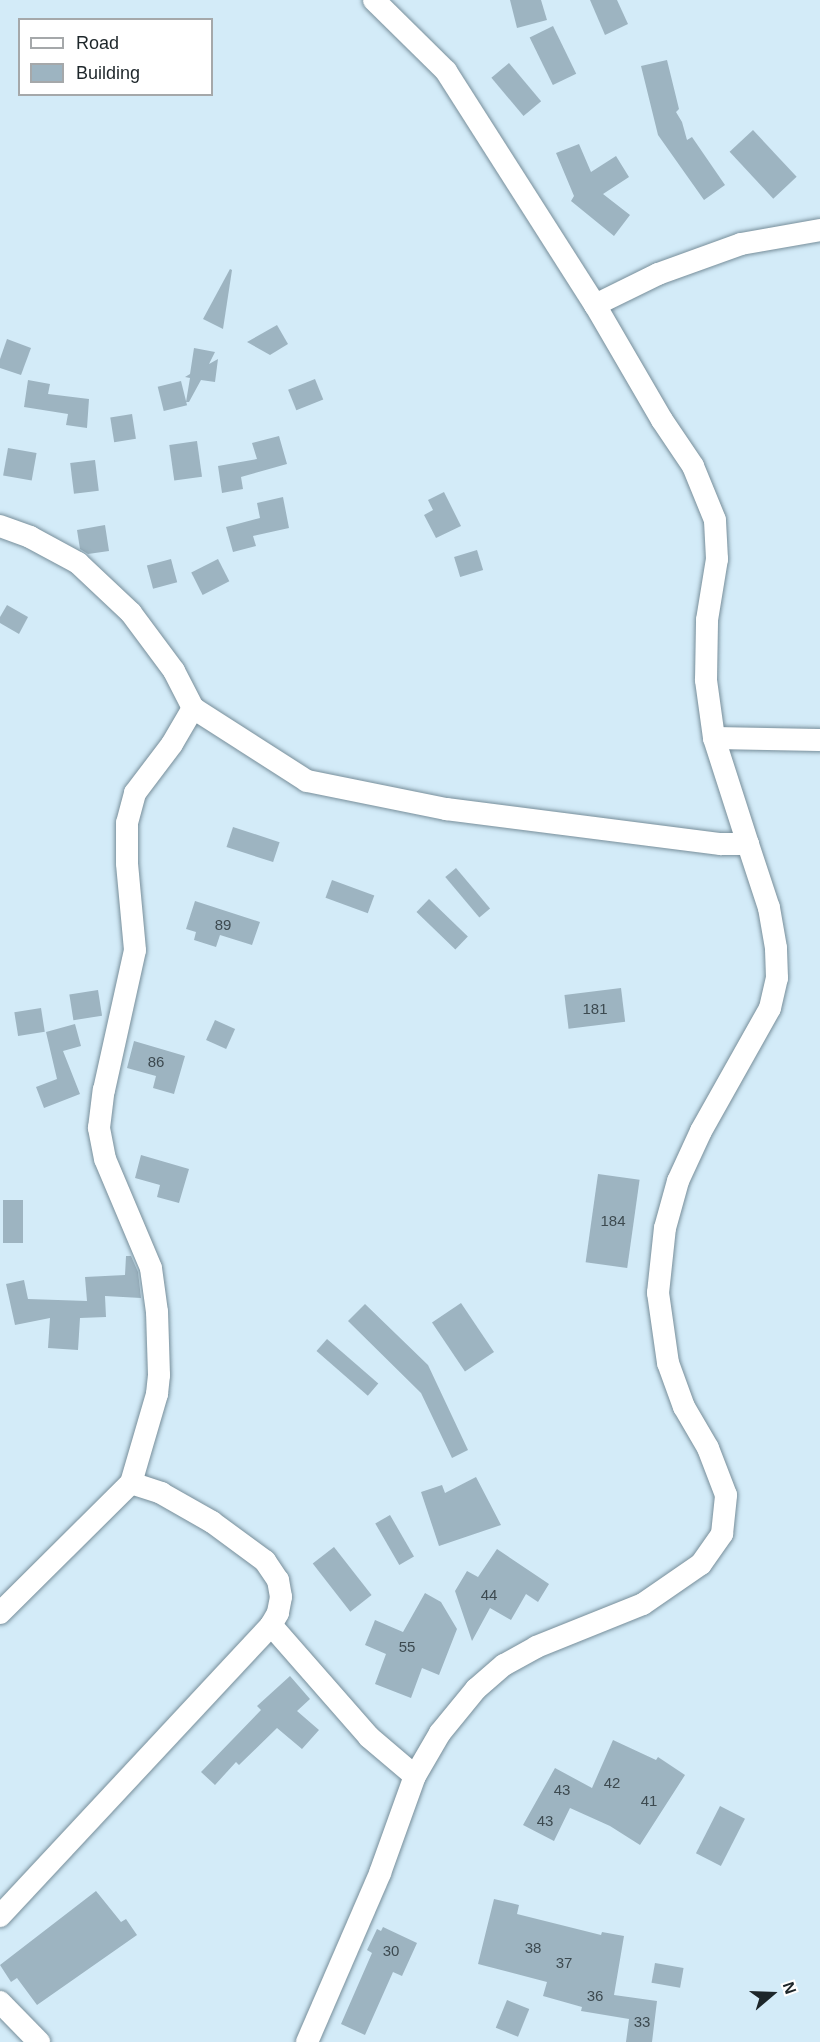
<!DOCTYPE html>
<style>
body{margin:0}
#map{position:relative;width:820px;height:2042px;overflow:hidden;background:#d3ebf8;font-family:Arial,sans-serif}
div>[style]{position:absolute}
.building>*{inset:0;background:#9db4c1;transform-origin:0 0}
.roads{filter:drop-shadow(0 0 2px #778e9a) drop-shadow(0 0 2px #778e9a)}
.street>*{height:22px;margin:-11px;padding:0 11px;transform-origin:11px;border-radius:11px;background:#fff}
span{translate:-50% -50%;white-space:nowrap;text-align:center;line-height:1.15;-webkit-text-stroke:5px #fff;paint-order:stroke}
.number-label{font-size:15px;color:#3d4a50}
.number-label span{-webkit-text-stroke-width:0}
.legend{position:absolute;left:18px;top:18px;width:195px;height:78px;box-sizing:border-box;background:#fff;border:2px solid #a5a8aa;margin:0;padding:8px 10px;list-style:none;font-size:18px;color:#1d262a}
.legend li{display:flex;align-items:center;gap:12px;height:30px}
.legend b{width:30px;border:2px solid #a5a8aa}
.north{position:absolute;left:742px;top:1964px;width:60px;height:60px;-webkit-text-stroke:4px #fff;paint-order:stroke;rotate:71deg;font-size:16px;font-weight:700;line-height:24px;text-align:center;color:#1d262a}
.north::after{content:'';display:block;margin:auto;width:21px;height:27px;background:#1d262a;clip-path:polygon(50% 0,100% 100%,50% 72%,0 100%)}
</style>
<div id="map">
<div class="building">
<i style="clip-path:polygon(510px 0,541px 0,547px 20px,517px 28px)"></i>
<i style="clip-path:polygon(590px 0,617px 0,628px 24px,605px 35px)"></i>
<i style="left:553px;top:26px;width:53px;height:26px;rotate:64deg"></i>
<i style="clip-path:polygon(667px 60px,679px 109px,676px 112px,682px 122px,687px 140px,692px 137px,725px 185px,704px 200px,658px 135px,641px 66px)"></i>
<i style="left:509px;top:63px;width:50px;height:23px;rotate:50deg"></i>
<i style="left:753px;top:130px;width:64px;height:32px;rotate:47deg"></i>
<i style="clip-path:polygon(579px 144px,591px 172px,616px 156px,629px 177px,603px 194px,630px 215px,614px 236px,571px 201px,574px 196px,556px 153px)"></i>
<i style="clip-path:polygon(230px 269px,232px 270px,223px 329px,203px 319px)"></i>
<i style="clip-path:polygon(277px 325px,288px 344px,270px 355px,247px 342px)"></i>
<i style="clip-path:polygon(7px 339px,31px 348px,21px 375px,0 368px,0 359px)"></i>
<i style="clip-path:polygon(194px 348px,215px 352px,209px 364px,218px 359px,215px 382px,201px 380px,189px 402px,186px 402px,190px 378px,185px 377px,190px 374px)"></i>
<i style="left:315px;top:379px;width:22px;height:29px;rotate:68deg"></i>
<i style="clip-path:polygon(28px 380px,50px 384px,48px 394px,89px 399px,87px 428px,66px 425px,68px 414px,24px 407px)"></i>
<i style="left:181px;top:381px;width:25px;height:24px;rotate:76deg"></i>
<i style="left:132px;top:414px;width:25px;height:22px;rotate:81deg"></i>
<i style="clip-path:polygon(279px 436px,287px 464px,241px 477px,243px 489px,222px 493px,218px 466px,257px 459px,252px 443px)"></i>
<i style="left:197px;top:441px;width:36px;height:28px;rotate:82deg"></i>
<i style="left:8px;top:448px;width:29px;height:28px;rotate:10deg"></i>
<i style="left:95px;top:460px;width:31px;height:25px;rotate:83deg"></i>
<i style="clip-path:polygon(444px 492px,461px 526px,436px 538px,424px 515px,433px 510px,428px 500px)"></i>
<i style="clip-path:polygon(283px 497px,289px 528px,253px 536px,256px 546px,233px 552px,226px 527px,260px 518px,257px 503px)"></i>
<i style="clip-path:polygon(105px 525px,109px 551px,88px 554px,80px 549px,77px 530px)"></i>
<i style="left:477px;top:550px;width:21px;height:24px;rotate:73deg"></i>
<i style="left:171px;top:559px;width:24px;height:25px;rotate:75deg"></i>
<i style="left:218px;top:559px;width:25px;height:30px;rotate:63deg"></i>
<i style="clip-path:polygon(7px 605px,28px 617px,19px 634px,0 623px,0 617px)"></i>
<i style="left:233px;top:827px;width:49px;height:21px;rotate:18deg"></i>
<i style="left:456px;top:868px;width:53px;height:14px;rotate:50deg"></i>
<i style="left:332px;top:880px;width:45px;height:19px;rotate:20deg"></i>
<i style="left:429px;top:899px;width:54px;height:18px;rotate:44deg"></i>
<i style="clip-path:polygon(195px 901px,260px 922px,252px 945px,220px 935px,216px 947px,194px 940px,196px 932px,186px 929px)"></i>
<i style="left:621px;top:988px;width:34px;height:57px;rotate:83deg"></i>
<i style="left:98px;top:990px;width:26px;height:29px;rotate:81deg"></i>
<i style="left:41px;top:1008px;width:24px;height:27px;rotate:81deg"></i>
<i style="left:215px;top:1020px;width:22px;height:22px;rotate:24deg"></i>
<i style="clip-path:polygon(75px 1024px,81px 1046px,63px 1051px,80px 1094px,44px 1108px,36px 1087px,57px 1079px,46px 1032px)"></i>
<i style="clip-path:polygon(134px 1041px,185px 1056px,174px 1094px,153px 1088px,156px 1076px,127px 1068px)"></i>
<i style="clip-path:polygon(141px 1155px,189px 1169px,179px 1203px,157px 1197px,160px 1185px,135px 1178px)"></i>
<i style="left:598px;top:1174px;width:42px;height:89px;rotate:8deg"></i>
<i style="left:3px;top:1200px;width:20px;height:43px"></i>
<i style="clip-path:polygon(126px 1256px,131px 1256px,138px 1272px,141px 1298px,105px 1296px,106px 1317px,80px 1318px,78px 1350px,48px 1348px,50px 1318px,15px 1325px,6px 1284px,24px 1280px,28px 1299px,87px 1301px,85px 1277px,125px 1275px)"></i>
<i style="left:461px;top:1303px;width:59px;height:35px;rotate:56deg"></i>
<i style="clip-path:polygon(365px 1304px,428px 1365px,468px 1450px,452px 1458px,421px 1393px,348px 1321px)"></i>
<i style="left:327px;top:1339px;width:68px;height:16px;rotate:41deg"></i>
<i style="clip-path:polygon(476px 1477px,501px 1525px,439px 1546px,421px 1492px,442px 1485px,445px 1493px)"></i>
<i style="left:390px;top:1515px;width:48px;height:17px;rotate:60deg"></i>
<i style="left:334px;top:1547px;width:61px;height:27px;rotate:52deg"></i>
<i style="clip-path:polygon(497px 1549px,549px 1584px,538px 1602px,526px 1594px,511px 1620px,490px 1608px,472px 1641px,455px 1591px,467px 1571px,478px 1577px)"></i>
<i style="clip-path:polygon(425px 1593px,441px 1602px,457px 1629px,439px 1675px,422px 1668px,411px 1698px,375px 1684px,386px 1654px,365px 1645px,375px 1620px,403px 1632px)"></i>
<i style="clip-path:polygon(290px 1676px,310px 1699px,297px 1711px,319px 1730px,302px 1749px,277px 1728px,239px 1765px,236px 1762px,215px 1785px,201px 1772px,261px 1710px,257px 1706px)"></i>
<i style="clip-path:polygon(613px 1740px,656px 1760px,658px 1757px,685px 1775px,640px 1845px,610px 1826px,570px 1808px,554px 1841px,523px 1825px,555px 1768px,592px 1788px)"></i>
<i style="left:720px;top:1806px;width:28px;height:53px;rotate:27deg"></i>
<i style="clip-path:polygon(96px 1891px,121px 1922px,126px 1919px,137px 1935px,37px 2005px,17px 1978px,11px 1982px,0 1965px)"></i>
<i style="clip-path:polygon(494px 1899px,519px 1905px,517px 1914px,601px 1935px,602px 1932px,624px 1936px,614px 1995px,657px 2001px,652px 2042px,626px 2042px,629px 2019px,581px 2011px,582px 2007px,543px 1996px,547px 1982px,478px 1964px)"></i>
<i style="clip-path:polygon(383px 1927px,417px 1943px,402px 1976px,393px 1972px,365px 2035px,341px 2024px,372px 1953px,367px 1950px,377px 1929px,381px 1931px)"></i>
<i style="left:655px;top:1963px;width:29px;height:20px;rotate:10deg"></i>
<i style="left:507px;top:2000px;width:24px;height:30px;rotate:22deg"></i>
</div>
<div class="roads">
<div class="street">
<i style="left:595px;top:305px;width:70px;rotate:-26.2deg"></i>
<i style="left:658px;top:274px;width:88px;rotate:-19.9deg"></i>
<i style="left:741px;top:244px;width:80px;rotate:-10deg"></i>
<i style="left:0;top:526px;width:32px;rotate:20deg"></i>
<i style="left:30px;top:537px;width:55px;rotate:28.4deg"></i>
<i style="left:78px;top:563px;width:73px;rotate:43.3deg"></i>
<i style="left:131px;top:613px;width:72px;rotate:53.4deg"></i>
<i style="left:174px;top:671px;width:42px;rotate:62.8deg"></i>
<i style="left:193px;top:708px;width:135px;rotate:32.6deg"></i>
<i style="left:307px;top:781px;width:142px;rotate:11.4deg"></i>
<i style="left:446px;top:809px;width:277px;rotate:7.3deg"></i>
<i style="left:721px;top:844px;width:27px"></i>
<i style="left:748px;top:844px;width:111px;rotate:-107.8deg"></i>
<i style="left:714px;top:738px;width:59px;rotate:-97.9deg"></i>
<i style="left:706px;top:680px;width:60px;rotate:-89deg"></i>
<i style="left:707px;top:620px;width:62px;rotate:-80.7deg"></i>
<i style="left:717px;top:559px;width:39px;rotate:-93deg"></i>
<i style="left:715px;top:520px;width:58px;rotate:-112.2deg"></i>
<i style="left:693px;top:466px;width:55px;rotate:-124deg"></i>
<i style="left:662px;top:420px;width:133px;rotate:-120.2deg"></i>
<i style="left:595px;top:305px;width:277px;rotate:-122.5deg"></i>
<i style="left:446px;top:71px;width:101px;rotate:-135.4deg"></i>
<i style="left:714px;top:738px;width:106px;rotate:1.1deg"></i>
<i style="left:131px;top:1483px;width:32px;rotate:18deg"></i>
<i style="left:161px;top:1493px;width:59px;rotate:29.6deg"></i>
<i style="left:212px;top:1522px;width:66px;rotate:36.3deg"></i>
<i style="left:265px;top:1561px;width:23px;rotate:56deg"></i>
<i style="left:278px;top:1580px;width:17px;rotate:80deg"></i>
<i style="left:281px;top:1597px;width:16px;rotate:101deg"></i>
<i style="left:278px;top:1613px;width:14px;rotate:120deg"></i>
<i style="left:271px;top:1625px;width:149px;rotate:48.8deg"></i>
<i style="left:369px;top:1737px;width:60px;rotate:40.3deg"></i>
<i style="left:0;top:1613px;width:185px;rotate:-44.8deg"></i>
<i style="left:131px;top:1483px;width:93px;rotate:-73.7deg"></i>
<i style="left:157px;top:1394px;width:19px;rotate:-84deg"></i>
<i style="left:159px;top:1375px;width:63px;rotate:-91.8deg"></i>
<i style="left:157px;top:1312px;width:44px;rotate:-97.8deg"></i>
<i style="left:151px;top:1268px;width:118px;rotate:-112.9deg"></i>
<i style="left:105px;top:1159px;width:32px;rotate:-101deg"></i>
<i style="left:99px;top:1128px;width:38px;rotate:-83deg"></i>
<i style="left:104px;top:1090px;width:143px;rotate:-77.5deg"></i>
<i style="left:135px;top:950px;width:87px;rotate:-95.3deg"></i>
<i style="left:127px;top:863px;width:40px;rotate:-90deg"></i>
<i style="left:127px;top:823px;width:31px;rotate:-75deg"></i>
<i style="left:135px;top:793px;width:61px;rotate:-52.9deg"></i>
<i style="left:172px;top:744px;width:42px;rotate:-59.7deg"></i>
<i style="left:0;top:1916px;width:398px;rotate:-47deg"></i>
<i style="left:0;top:2002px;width:56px;rotate:45.7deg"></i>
<i style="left:307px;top:2042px;width:184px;rotate:-66.6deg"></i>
<i style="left:380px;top:1873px;width:103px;rotate:-70.2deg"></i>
<i style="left:415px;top:1776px;width:50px;rotate:-59.8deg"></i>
<i style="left:440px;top:1733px;width:57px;rotate:-50.7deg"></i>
<i style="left:476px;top:1689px;width:37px;rotate:-41deg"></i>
<i style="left:504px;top:1665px;width:37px;rotate:-29deg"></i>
<i style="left:536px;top:1647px;width:115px;rotate:-21.9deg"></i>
<i style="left:643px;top:1604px;width:70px;rotate:-34.6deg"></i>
<i style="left:701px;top:1564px;width:37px;rotate:-55deg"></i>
<i style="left:722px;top:1534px;width:39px;rotate:-84deg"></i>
<i style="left:726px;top:1495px;width:50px;rotate:-111deg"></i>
<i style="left:708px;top:1448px;width:48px;rotate:-120.3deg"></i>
<i style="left:684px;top:1407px;width:47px;rotate:-110deg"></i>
<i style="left:668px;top:1363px;width:71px;rotate:-98.1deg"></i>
<i style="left:658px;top:1293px;width:65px;rotate:-83.9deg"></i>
<i style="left:665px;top:1228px;width:49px;rotate:-74.5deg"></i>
<i style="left:678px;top:1181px;width:55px;rotate:-65.3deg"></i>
<i style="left:701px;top:1131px;width:141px;rotate:-60.7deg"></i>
<i style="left:770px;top:1008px;width:31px;rotate:-77deg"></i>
<i style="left:777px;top:978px;width:30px;rotate:-92deg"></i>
<i style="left:776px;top:948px;width:41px;rotate:-99.9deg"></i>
<i style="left:769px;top:908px;width:67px;rotate:-108.2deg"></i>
</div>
</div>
<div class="number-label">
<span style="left:223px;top:925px">89</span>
<span style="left:595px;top:1009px">181</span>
<span style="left:156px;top:1062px">86</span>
<span style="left:613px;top:1221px">184</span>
<span style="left:489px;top:1595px">44</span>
<span style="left:407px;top:1647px">55</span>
<span style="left:612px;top:1783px">42</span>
<span style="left:562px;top:1790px">43</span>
<span style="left:649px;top:1801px">41</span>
<span style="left:545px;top:1821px">43</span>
<span style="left:533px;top:1948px">38</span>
<span style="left:391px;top:1951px">30</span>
<span style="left:564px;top:1963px">37</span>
<span style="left:595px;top:1996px">36</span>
<span style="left:642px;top:2022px">33</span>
</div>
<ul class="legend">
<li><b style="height:8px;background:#fff"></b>Road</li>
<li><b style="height:16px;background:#9db4c1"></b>Building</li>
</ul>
<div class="north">N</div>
</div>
